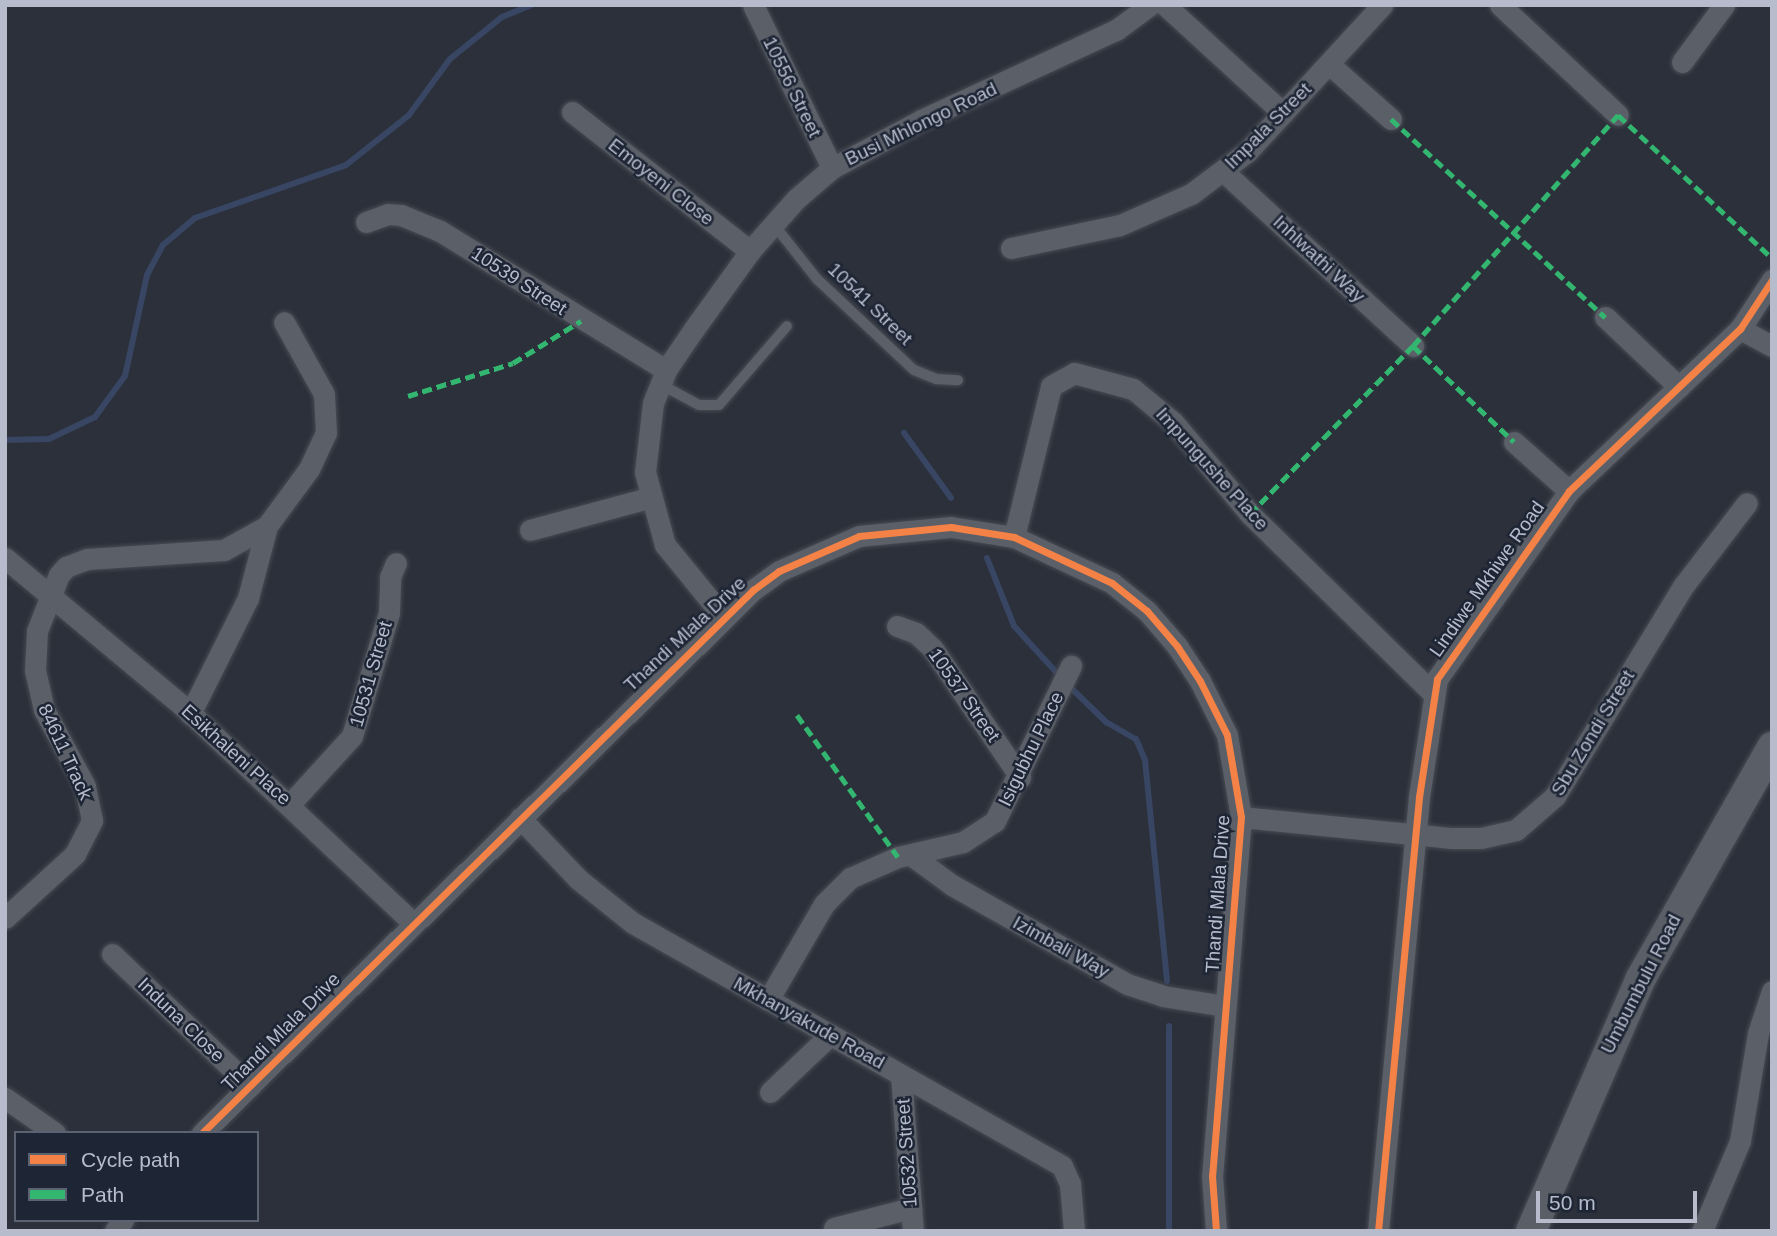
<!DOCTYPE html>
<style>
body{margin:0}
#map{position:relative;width:1777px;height:1236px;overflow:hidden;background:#2b303a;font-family:Arial,sans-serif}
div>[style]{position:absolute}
.stream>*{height:6px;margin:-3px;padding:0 3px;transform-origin:3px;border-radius:3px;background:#384664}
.roads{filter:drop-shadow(0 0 2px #474b53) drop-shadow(0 0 2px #474b53)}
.lane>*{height:10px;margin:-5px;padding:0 5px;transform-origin:5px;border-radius:5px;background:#5b5f68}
.street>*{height:21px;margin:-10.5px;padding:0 10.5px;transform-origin:10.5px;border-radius:10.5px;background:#5b5f68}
.secondary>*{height:30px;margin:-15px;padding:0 15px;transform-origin:15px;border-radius:15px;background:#5a5e66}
.quiet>*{height:5px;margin-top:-2.5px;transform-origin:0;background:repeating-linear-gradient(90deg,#33b770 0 10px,transparent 0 15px)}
.cycleway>*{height:7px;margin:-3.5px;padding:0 3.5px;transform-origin:3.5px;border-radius:3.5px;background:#f48246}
span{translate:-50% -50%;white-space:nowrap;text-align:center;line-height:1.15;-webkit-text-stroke:5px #1e2635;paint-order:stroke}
.street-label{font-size:19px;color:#b6bccb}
.frame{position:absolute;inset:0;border:7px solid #b6bccb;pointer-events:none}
.legend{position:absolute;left:14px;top:1131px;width:245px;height:91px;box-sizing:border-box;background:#1e2635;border:2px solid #5b6271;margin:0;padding:9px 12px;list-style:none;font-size:21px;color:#b6bccb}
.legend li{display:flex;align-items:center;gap:14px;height:35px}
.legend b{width:35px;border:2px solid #5b6271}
.scale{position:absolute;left:1536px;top:1191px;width:161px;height:32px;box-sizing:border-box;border:4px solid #b6bccb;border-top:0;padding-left:9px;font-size:21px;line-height:24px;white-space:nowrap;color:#b6bccb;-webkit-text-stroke:5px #1e2635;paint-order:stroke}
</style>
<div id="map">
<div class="stream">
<i style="left:904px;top:433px;width:80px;rotate:54.1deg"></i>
<i style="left:5px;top:440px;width:44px;rotate:-1.3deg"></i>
<i style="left:49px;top:439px;width:51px;rotate:-25.6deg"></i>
<i style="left:95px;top:417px;width:51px;rotate:-53.8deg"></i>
<i style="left:125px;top:376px;width:103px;rotate:-77.7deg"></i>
<i style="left:147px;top:275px;width:34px;rotate:-62deg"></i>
<i style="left:163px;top:245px;width:42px;rotate:-40.2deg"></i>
<i style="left:195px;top:218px;width:160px;rotate:-19.3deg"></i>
<i style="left:346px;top:165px;width:80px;rotate:-38.4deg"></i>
<i style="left:409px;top:115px;width:69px;rotate:-53.8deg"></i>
<i style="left:450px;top:59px;width:67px;rotate:-38.9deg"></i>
<i style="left:502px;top:17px;width:32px;rotate:-22deg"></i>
<i style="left:987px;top:558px;width:73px;rotate:68.3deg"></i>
<i style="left:1014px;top:626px;width:62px;rotate:47.6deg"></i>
<i style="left:1069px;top:686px;width:52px;rotate:44.2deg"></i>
<i style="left:1106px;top:722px;width:34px;rotate:30deg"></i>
<i style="left:1136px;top:739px;width:23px;rotate:67deg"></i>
<i style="left:1145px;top:760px;width:222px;rotate:84.3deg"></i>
<i style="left:1169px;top:1231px;width:205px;rotate:-90deg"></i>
</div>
<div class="roads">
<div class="lane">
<i style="left:775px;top:226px;width:68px;rotate:51.6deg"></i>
<i style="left:817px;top:279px;width:133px;rotate:43.2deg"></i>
<i style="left:914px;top:370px;width:24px;rotate:22deg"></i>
<i style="left:936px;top:379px;width:22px;rotate:3deg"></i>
<i style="left:660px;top:384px;width:44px;rotate:28.3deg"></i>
<i style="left:699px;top:405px;width:20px"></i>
<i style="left:719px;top:405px;width:104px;rotate:-49.3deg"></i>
</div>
<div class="street">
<i style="left:753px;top:5px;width:181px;rotate:64.1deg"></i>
<i style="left:1165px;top:5px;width:160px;rotate:42.5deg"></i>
<i style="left:1500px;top:5px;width:161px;rotate:43deg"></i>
<i style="left:1682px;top:62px;width:71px;rotate:-53.6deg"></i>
<i style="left:1329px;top:64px;width:83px;rotate:41.6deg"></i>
<i style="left:572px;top:112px;width:226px;rotate:38deg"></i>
<i style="left:1224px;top:172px;width:257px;rotate:42.6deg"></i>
<i style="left:366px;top:222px;width:23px;rotate:-20deg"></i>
<i style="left:388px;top:214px;width:13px;rotate:4deg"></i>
<i style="left:401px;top:215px;width:42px;rotate:22.3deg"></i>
<i style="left:440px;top:231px;width:265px;rotate:31.6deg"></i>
<i style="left:1011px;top:248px;width:111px;rotate:-11.9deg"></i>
<i style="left:1120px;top:225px;width:77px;rotate:-23.6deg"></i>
<i style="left:1191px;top:194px;width:70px;rotate:-36.9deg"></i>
<i style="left:1247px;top:152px;width:200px;rotate:-47.4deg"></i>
<i style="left:1605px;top:317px;width:102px;rotate:43.4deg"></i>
<i style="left:1740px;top:329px;width:36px;rotate:28deg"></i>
<i style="left:1514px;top:442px;width:74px;rotate:41.7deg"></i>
<i style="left:530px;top:530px;width:123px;rotate:-15.1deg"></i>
<i style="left:1014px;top:537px;width:155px;rotate:-76.2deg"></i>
<i style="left:1051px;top:386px;width:26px;rotate:-29deg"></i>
<i style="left:1074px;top:373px;width:61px;rotate:15.2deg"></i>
<i style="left:1133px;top:389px;width:52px;rotate:39.5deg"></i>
<i style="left:1173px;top:422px;width:120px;rotate:50.1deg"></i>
<i style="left:1250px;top:514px;width:256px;rotate:44.4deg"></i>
<i style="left:5px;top:558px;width:234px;rotate:39.8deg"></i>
<i style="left:185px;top:708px;width:313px;rotate:43.3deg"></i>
<i style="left:723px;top:616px;width:92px;rotate:-129.2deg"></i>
<i style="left:665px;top:545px;width:76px;rotate:-105.3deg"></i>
<i style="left:645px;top:472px;width:69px;rotate:-83.4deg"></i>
<i style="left:653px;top:403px;width:35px;rotate:-68deg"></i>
<i style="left:666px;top:370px;width:50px;rotate:-55.7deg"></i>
<i style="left:694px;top:329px;width:96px;rotate:-54.3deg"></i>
<i style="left:750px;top:251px;width:69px;rotate:-48.5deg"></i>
<i style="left:796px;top:199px;width:48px;rotate:-40.7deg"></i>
<i style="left:832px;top:168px;width:101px;rotate:-28.3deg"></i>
<i style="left:921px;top:120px;width:215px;rotate:-24.8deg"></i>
<i style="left:1116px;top:30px;width:42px;rotate:-36.3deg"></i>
<i style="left:897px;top:626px;width:20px;rotate:20deg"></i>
<i style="left:916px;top:633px;width:23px;rotate:43deg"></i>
<i style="left:933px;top:649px;width:155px;rotate:55.8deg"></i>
<i style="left:190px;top:714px;width:130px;rotate:-63.4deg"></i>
<i style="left:248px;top:598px;width:74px;rotate:-75.2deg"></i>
<i style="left:290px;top:804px;width:92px;rotate:-47.6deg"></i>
<i style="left:352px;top:736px;width:128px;rotate:-73.3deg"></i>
<i style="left:389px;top:613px;width:36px;rotate:-88deg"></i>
<i style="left:390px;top:577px;width:15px;rotate:-67deg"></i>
<i style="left:1241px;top:817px;width:210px;rotate:5.7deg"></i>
<i style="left:1450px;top:838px;width:31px"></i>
<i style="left:1481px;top:838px;width:36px;rotate:-13deg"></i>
<i style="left:1516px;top:830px;width:52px;rotate:-41.1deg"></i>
<i style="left:1555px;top:796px;width:247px;rotate:-58.6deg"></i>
<i style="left:1684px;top:585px;width:103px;rotate:-52.5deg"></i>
<i style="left:520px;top:818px;width:84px;rotate:46.4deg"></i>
<i style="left:578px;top:879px;width:70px;rotate:38.7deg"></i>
<i style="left:633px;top:923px;width:493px;rotate:29.5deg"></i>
<i style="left:1062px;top:1166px;width:20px;rotate:66deg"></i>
<i style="left:1070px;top:1184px;width:47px;rotate:85.1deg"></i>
<i style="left:911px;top:855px;width:51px;rotate:36.2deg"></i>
<i style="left:952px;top:885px;width:201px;rotate:29.5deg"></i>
<i style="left:1127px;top:984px;width:38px;rotate:18deg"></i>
<i style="left:1163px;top:996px;width:63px;rotate:9.2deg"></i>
<i style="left:5px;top:918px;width:95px;rotate:-42.4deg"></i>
<i style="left:75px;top:854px;width:38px;rotate:-63deg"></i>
<i style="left:92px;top:820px;width:35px;rotate:-102deg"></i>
<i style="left:85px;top:786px;width:86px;rotate:-118.3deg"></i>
<i style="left:44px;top:710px;width:41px;rotate:-102.7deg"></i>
<i style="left:35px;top:670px;width:39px;rotate:-87deg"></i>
<i style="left:37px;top:631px;width:60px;rotate:-68.6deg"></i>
<i style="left:59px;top:575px;width:11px;rotate:-49deg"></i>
<i style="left:66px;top:567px;width:22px;rotate:-21deg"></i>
<i style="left:87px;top:559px;width:137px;rotate:-3.8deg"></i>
<i style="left:224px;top:550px;width:49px;rotate:-29.2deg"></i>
<i style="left:267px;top:526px;width:71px;rotate:-53.6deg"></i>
<i style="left:309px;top:469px;width:40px;rotate:-65deg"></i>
<i style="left:326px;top:433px;width:39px;rotate:-93deg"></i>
<i style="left:324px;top:394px;width:82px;rotate:-119.1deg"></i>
<i style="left:112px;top:954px;width:191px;rotate:43.7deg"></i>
<i style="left:768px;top:1000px;width:111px;rotate:-59.7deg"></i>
<i style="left:824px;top:904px;width:37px;rotate:-45deg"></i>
<i style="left:850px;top:878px;width:52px;rotate:-23.6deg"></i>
<i style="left:898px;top:857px;width:67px;rotate:-13deg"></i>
<i style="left:963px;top:842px;width:38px;rotate:-33deg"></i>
<i style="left:995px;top:821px;width:173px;rotate:-63.9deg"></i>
<i style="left:901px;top:1075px;width:156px;rotate:85.6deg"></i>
<i style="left:770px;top:1092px;width:83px;rotate:-43.5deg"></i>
<i style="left:5px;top:1098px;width:61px;rotate:35deg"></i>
<i style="left:202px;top:1133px;width:774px;rotate:-44.58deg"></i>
<i style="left:753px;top:590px;width:32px;rotate:-36deg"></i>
<i style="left:779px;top:571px;width:87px;rotate:-23.6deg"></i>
<i style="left:859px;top:536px;width:92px;rotate:-5.6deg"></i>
<i style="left:951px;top:527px;width:64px;rotate:9deg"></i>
<i style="left:1014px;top:537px;width:108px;rotate:25.1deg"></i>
<i style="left:1112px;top:583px;width:45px;rotate:38.7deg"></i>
<i style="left:1147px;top:611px;width:46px;rotate:49.4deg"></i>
<i style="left:1177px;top:646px;width:42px;rotate:56.7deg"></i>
<i style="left:1200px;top:681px;width:60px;rotate:63.4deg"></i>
<i style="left:1227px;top:735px;width:83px;rotate:80.3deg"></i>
<i style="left:1241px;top:817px;width:360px;rotate:94.6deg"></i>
<i style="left:1212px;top:1176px;width:55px;rotate:85.8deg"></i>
<i style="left:834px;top:1228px;width:80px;rotate:-14.6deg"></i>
<i style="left:115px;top:1231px;width:14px;rotate:-54deg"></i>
<i style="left:1378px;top:1231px;width:436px;rotate:-84.6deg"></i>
<i style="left:1419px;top:797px;width:119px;rotate:-81.3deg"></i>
<i style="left:1437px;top:679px;width:230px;rotate:-54.9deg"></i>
<i style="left:1569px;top:491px;width:236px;rotate:-43.5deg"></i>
<i style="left:1740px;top:329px;width:59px;rotate:-56.9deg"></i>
<i style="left:1702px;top:1231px;width:98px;rotate:-67.1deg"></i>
<i style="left:1740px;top:1141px;width:109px;rotate:-80.5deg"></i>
<i style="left:1758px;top:1033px;width:44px;rotate:-71.6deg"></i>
</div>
<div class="secondary">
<i style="left:1531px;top:1231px;width:276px;rotate:-66.5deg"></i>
<i style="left:1641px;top:978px;width:266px;rotate:-60.4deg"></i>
</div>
</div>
<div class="quiet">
<i style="left:1391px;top:119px;width:292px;rotate:42.8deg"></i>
<i style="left:1413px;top:346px;width:139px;rotate:43.5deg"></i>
<i style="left:408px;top:396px;width:110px;rotate:-17.4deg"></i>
<i style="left:513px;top:363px;width:80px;rotate:-31.7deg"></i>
<i style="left:1250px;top:514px;width:234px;rotate:-45.9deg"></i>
<i style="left:1413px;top:346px;width:309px;rotate:-48.4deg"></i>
<i style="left:1618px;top:115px;width:210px;rotate:42.9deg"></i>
<i style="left:797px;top:715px;width:174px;rotate:54.6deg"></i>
</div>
<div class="cycleway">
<i style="left:202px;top:1133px;width:774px;rotate:-44.58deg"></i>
<i style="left:753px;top:590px;width:32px;rotate:-36deg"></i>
<i style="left:779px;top:571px;width:87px;rotate:-23.6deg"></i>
<i style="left:859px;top:536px;width:92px;rotate:-5.6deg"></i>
<i style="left:951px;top:527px;width:64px;rotate:9deg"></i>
<i style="left:1014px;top:537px;width:108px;rotate:25.1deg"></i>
<i style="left:1112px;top:583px;width:45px;rotate:38.7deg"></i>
<i style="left:1147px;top:611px;width:46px;rotate:49.4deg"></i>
<i style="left:1177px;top:646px;width:42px;rotate:56.7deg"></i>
<i style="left:1200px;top:681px;width:60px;rotate:63.4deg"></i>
<i style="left:1227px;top:735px;width:83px;rotate:80.3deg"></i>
<i style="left:1241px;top:817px;width:360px;rotate:94.6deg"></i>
<i style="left:1212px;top:1176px;width:55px;rotate:85.8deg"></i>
<i style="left:1378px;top:1231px;width:436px;rotate:-84.6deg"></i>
<i style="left:1419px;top:797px;width:119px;rotate:-81.3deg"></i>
<i style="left:1437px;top:679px;width:230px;rotate:-54.9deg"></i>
<i style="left:1569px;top:491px;width:236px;rotate:-43.5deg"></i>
<i style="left:1740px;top:329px;width:59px;rotate:-56.9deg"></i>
</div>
<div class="street-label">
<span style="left:792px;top:87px;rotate:64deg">10556 Street</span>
<span style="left:921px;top:124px;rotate:-26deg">Busi Mhlongo Road</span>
<span style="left:1268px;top:126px;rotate:-45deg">Impala Street</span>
<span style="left:661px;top:182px;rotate:38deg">Emoyeni Close</span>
<span style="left:1319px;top:259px;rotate:43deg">Inhlwathi Way</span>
<span style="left:519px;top:281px;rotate:33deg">10539 Street</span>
<span style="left:870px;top:304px;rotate:44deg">10541 Street</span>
<span style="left:1212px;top:469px;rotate:48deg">Impungushe Place</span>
<span style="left:1487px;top:579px;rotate:-55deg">Lindiwe Mkhiwe Road</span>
<span style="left:685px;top:634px;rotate:-43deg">Thandi Mlala Drive</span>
<span style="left:371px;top:674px;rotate:-74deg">10531 Street</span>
<span style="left:964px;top:695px;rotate:55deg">10537 Street</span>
<span style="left:1593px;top:733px;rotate:-59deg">Sbu Zondi Street</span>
<span style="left:1031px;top:749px;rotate:-64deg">Isigubhu Place</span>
<span style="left:65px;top:752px;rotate:65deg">84611 Track</span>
<span style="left:236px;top:755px;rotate:42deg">Esikhaleni Place</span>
<span style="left:1218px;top:894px;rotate:-86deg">Thandi Mlala Drive</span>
<span style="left:1061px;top:947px;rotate:29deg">Izimbali Way</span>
<span style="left:1641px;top:984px;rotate:-63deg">Umbumbulu Road</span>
<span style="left:181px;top:1020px;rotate:44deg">Induna Close</span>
<span style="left:809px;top:1023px;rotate:29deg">Mkhanyakude Road</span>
<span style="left:281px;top:1032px;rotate:-45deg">Thandi Mlala Drive</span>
<span style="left:907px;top:1153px;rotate:-94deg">10532 Street</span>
</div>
<div class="frame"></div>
<ul class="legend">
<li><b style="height:9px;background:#f48246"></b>Cycle path</li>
<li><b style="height:9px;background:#33b770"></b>Path</li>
</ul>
<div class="scale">50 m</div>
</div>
